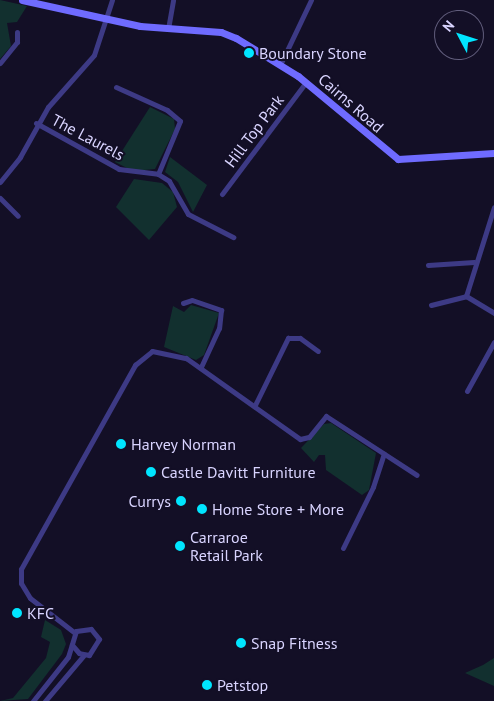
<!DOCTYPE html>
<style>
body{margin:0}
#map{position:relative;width:494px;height:701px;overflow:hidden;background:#130f26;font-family:"PT Sans",sans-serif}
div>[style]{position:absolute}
.green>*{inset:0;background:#12302f}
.street>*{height:5px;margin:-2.5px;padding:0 2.5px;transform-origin:2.5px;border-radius:2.5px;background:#3d3a85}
.secondary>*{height:7px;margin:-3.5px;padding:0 3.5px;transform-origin:3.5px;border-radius:3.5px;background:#6f6bff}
.dots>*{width:14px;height:14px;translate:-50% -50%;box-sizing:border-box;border:2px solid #130f26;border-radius:50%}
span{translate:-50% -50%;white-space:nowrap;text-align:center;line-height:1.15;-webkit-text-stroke:4px #130f26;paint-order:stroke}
.poi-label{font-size:16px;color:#d9d4ff}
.left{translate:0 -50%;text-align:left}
.right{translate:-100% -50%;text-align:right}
.street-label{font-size:16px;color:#d9d4ff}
.north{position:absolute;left:434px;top:10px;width:50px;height:50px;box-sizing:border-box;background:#130f26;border:1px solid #625e7d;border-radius:50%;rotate:310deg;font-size:14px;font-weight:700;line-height:20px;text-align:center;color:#d9d4ff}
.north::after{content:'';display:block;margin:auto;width:18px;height:22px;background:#00e5ff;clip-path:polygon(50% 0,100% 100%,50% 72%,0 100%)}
</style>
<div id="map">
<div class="green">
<i style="clip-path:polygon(0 0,27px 6px,17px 22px,7px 23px,11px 46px,0 59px)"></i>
<i style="clip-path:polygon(150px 107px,174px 119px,175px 129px,155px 169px,133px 171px,115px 162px)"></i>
<i style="clip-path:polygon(170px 157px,207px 185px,193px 212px,178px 182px,165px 172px)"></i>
<i style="clip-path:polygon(134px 179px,162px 183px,173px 192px,177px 207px,149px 240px,116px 207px)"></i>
<i style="clip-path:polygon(191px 305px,219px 313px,204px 355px,196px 360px,164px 347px,173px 306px,184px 312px)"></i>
<i style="clip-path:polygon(331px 423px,376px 453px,369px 490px,362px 495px,326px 470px,325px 455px,319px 455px,314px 462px,301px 448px,324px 424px)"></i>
<i style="clip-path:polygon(45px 620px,61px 630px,66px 644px,62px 654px,28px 699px,0 701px,13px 698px,46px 658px,50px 642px,41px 637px)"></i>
<i style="clip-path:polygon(494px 658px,494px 686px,465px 673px,483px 665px)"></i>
</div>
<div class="street">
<i style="left:168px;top:29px;width:29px;rotate:-80deg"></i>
<i style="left:0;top:63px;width:27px;rotate:-51deg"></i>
<i style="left:17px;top:42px;width:10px;rotate:-90deg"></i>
<i style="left:280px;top:65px;width:72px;rotate:-64.5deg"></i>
<i style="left:116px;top:87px;width:56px;rotate:24.3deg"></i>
<i style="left:167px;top:110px;width:17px;rotate:40deg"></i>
<i style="left:180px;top:121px;width:57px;rotate:112.5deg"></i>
<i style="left:36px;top:123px;width:95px;rotate:29deg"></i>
<i style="left:119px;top:169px;width:39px;rotate:7deg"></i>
<i style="left:158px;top:174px;width:13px;rotate:32deg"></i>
<i style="left:169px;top:181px;width:38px;rotate:60deg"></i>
<i style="left:188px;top:214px;width:51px;rotate:27.1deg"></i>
<i style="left:0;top:182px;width:32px;rotate:-51deg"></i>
<i style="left:20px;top:157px;width:57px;rotate:-60.8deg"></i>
<i style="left:48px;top:107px;width:69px;rotate:-48.5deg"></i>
<i style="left:94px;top:55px;width:58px;rotate:-71.9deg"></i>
<i style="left:222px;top:194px;width:140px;rotate:-53.1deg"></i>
<i style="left:0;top:198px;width:25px;rotate:45deg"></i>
<i style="left:428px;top:265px;width:46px;rotate:-3.7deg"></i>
<i style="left:466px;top:296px;width:33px;rotate:31deg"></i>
<i style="left:183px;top:303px;width:9px;rotate:-18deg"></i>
<i style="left:192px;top:300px;width:31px;rotate:19deg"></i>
<i style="left:221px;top:310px;width:18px;rotate:96deg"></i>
<i style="left:219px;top:328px;width:43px;rotate:114.8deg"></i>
<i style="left:431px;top:305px;width:36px;rotate:-14deg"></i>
<i style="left:466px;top:296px;width:93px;rotate:-72.5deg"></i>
<i style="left:467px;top:391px;width:56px;rotate:-61.1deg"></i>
<i style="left:255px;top:405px;width:75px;rotate:-63.8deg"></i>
<i style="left:288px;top:338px;width:12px"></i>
<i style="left:300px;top:338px;width:22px;rotate:36deg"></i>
<i style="left:343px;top:548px;width:68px;rotate:-63.8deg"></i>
<i style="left:373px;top:487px;width:35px;rotate:-72deg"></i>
<i style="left:75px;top:633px;width:57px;rotate:-142.1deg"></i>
<i style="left:30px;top:598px;width:17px;rotate:-121deg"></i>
<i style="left:21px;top:583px;width:14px;rotate:-90deg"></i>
<i style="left:21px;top:569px;width:234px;rotate:-60.8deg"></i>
<i style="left:135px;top:365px;width:22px;rotate:-39deg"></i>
<i style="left:152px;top:351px;width:35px;rotate:12deg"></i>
<i style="left:186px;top:358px;width:140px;rotate:35.4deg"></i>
<i style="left:300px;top:439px;width:9px;rotate:-13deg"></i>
<i style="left:309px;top:437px;width:27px;rotate:-51deg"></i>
<i style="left:326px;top:416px;width:108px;rotate:33deg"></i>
<i style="left:33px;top:701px;width:56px;rotate:-51.5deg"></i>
<i style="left:68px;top:657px;width:27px;rotate:-73deg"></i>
<i style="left:76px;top:631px;width:15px;rotate:-8deg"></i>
<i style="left:91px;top:629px;width:13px;rotate:51deg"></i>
<i style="left:99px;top:639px;width:19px;rotate:122deg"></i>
<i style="left:89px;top:655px;width:10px;rotate:-169deg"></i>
<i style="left:79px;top:653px;width:11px;rotate:-131deg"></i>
<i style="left:45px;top:701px;width:60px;rotate:-49.7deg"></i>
</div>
<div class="secondary">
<i style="left:22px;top:0;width:121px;rotate:12.4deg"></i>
<i style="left:140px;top:26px;width:81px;rotate:4.2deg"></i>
<i style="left:221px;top:32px;width:16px;rotate:22deg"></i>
<i style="left:236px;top:38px;width:73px;rotate:31.5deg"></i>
<i style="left:298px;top:76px;width:130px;rotate:39.7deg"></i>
<i style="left:398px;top:159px;width:96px;rotate:-3.6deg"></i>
</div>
<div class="dots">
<i style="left:249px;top:53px;background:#00e5ff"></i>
<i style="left:121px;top:444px;background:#00e5ff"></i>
<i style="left:151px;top:472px;background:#00e5ff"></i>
<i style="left:181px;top:501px;background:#00e5ff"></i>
<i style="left:202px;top:509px;background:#00e5ff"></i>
<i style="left:180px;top:546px;background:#00e5ff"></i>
<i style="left:17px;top:613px;background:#00e5ff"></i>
<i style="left:241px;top:643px;background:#00e5ff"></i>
<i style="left:207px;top:685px;background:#00e5ff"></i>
</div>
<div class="poi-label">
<span class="left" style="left:259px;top:53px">Boundary Stone</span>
<span class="left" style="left:131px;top:444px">Harvey Norman</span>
<span class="left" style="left:161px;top:472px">Castle Davitt Furniture</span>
<span class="right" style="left:171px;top:501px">Currys</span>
<span class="left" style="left:212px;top:509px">Home Store + More</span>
<span class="left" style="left:190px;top:546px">Carraroe<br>Retail Park</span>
<span class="left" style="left:27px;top:613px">KFC</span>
<span class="left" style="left:251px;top:643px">Snap Fitness</span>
<span class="left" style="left:217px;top:685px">Petstop</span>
</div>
<div class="street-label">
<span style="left:351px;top:103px;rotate:41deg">Cairns Road</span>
<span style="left:254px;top:131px;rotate:-53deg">Hill Top Park</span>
<span style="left:88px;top:137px;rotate:28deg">The Laurels</span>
</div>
<div class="north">N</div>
</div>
